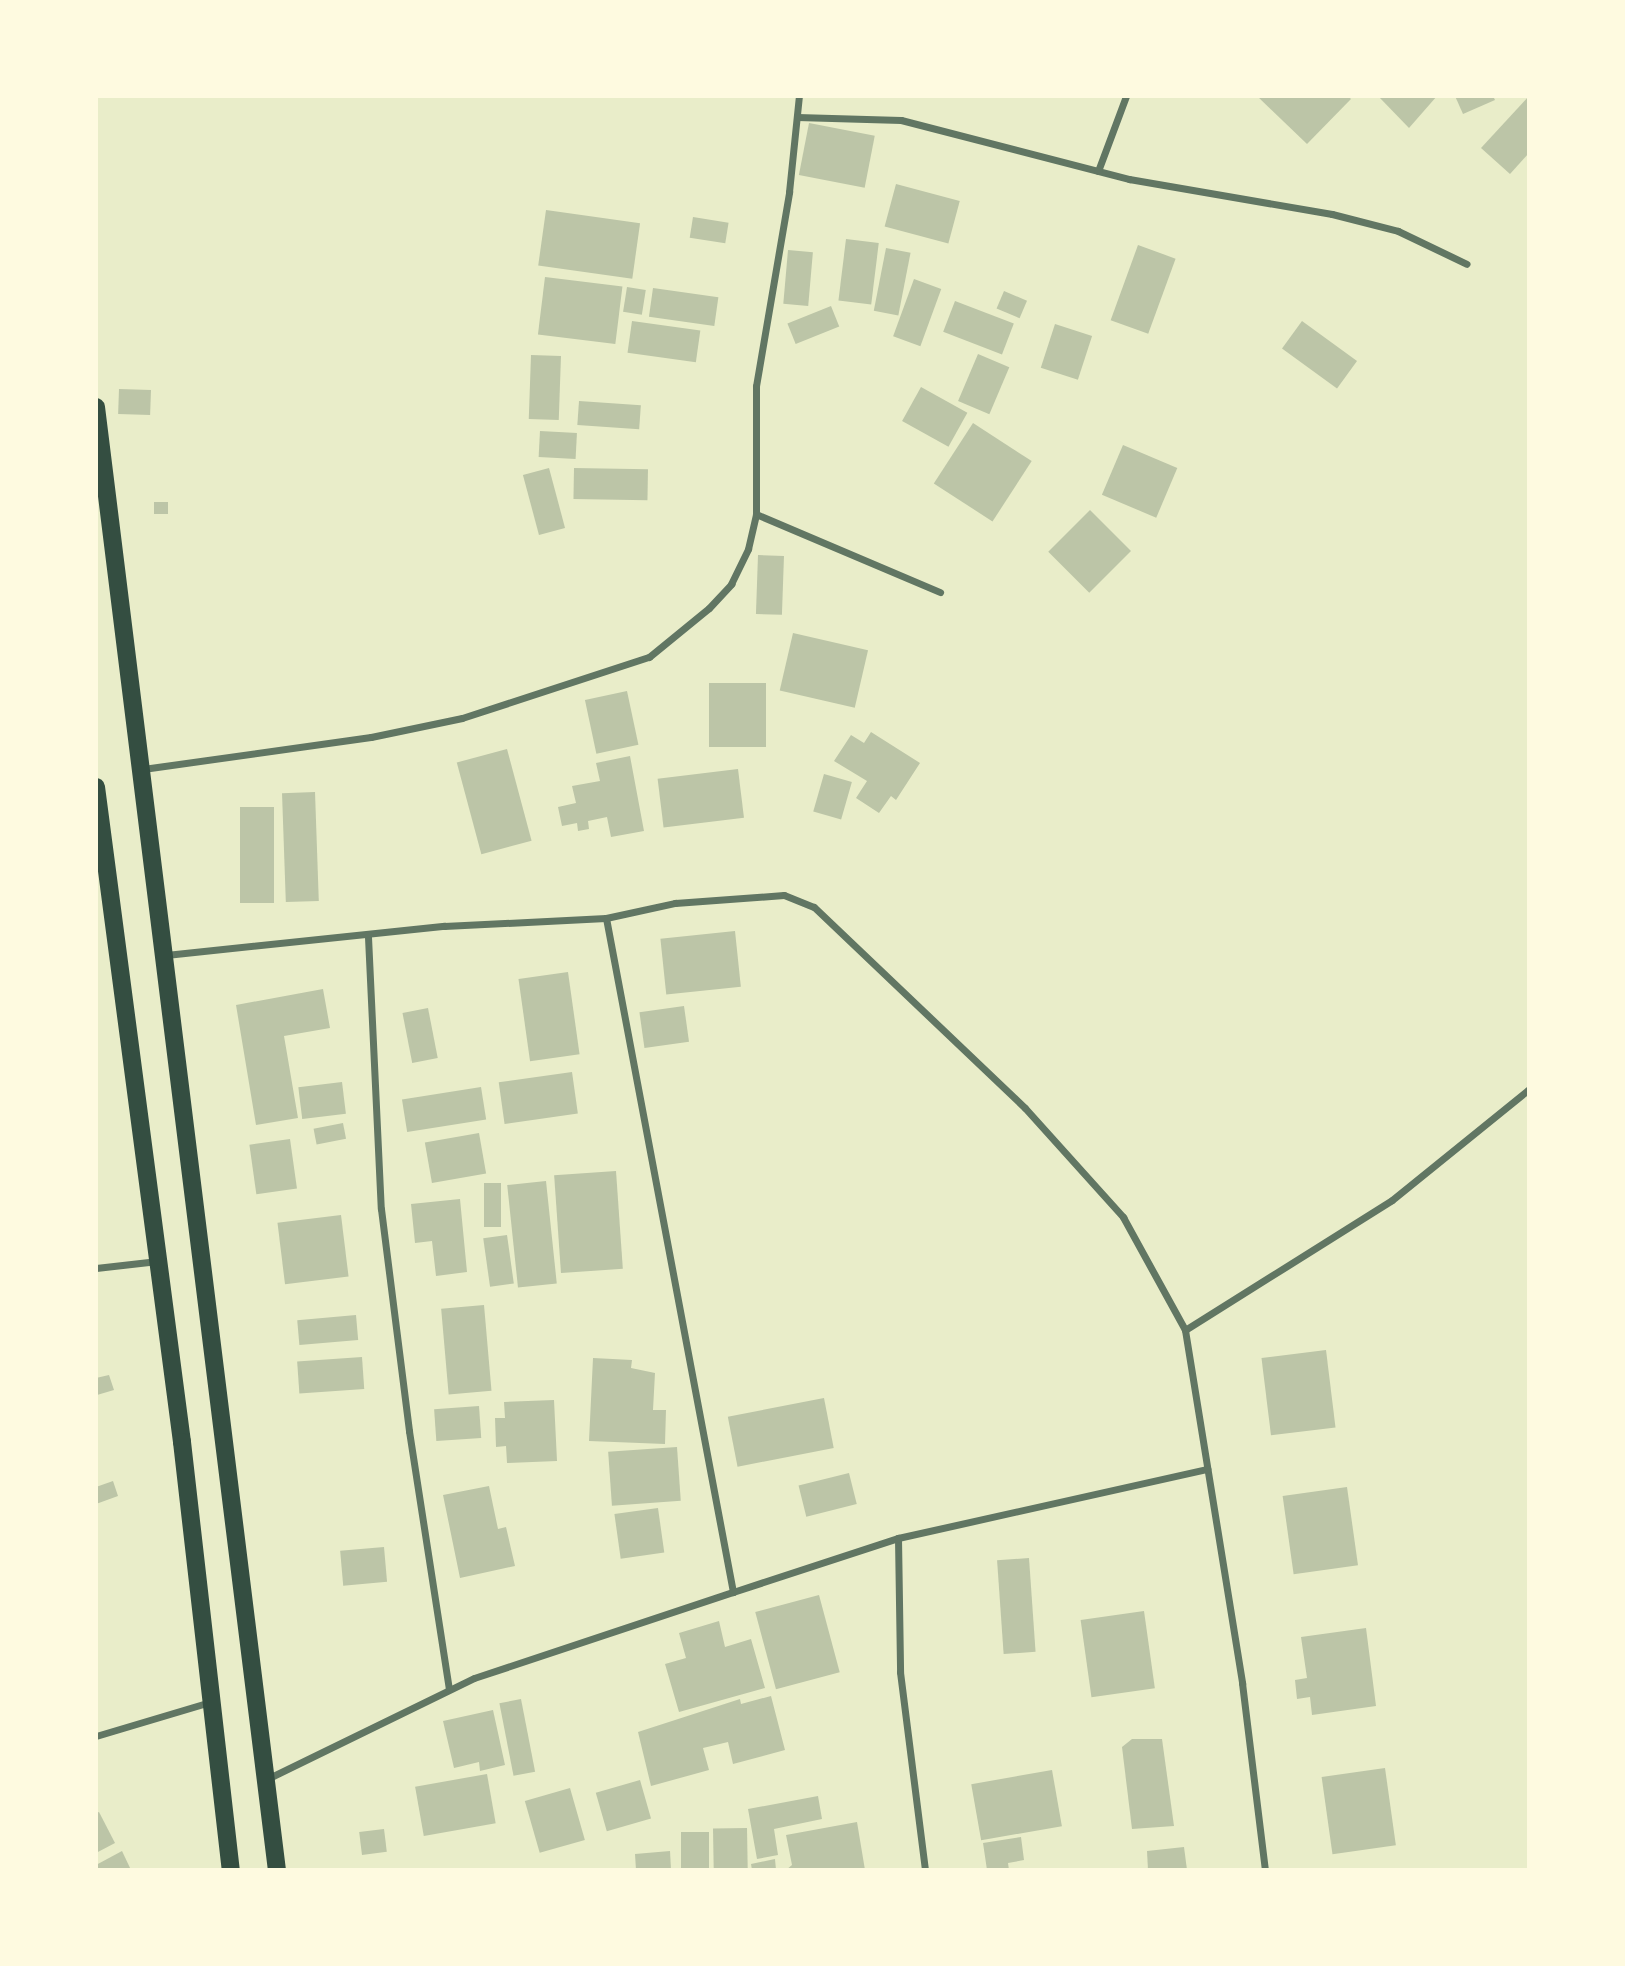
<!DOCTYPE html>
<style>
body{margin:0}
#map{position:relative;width:1625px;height:1966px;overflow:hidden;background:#e9edc9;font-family:"Alegreya Sans",sans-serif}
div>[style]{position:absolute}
.building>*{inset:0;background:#bcc5a7;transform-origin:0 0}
.minor>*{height:7px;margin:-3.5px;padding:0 3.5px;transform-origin:3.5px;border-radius:3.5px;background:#617663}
.primary>*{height:18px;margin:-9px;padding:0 9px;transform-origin:9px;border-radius:9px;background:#344e41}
span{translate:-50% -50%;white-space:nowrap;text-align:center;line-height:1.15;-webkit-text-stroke:7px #fefae0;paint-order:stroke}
.frame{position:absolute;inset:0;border:98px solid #fefae0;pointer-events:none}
</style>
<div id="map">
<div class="building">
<i style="clip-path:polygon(1257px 96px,1348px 96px,1351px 99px,1307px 144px)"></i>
<i style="clip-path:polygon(1378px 96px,1437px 96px,1409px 128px)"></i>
<i style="clip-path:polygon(1455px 96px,1493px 96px,1495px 100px,1463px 114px)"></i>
<i style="clip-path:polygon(1529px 96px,1529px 153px,1510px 174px,1481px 148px)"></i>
<i style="left:809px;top:123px;width:67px;height:53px;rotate:11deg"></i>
<i style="left:896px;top:184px;width:66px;height:44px;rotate:15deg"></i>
<i style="left:546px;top:210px;width:95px;height:56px;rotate:8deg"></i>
<i style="left:693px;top:217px;width:36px;height:21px;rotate:9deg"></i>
<i style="left:846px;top:239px;width:33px;height:62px;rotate:7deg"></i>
<i style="left:1138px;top:245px;width:40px;height:80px;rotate:20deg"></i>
<i style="left:886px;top:248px;width:25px;height:64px;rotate:11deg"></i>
<i style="left:788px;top:250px;width:25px;height:54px;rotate:5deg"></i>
<i style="left:545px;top:277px;width:78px;height:58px;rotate:7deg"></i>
<i style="left:914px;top:279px;width:29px;height:61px;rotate:20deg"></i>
<i style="left:627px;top:287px;width:19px;height:25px;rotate:9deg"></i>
<i style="left:653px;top:288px;width:66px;height:29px;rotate:8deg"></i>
<i style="left:1004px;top:291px;width:25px;height:19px;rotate:23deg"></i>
<i style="left:955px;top:301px;width:63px;height:33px;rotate:21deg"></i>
<i style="left:831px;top:306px;width:22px;height:47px;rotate:68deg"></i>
<i style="left:632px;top:321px;width:69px;height:32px;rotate:8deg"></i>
<i style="left:1302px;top:321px;width:68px;height:34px;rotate:36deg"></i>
<i style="left:1055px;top:324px;width:39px;height:46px;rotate:18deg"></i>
<i style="left:978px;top:354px;width:34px;height:51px;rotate:23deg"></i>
<i style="left:531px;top:355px;width:30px;height:64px;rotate:2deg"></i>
<i style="left:921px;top:387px;width:53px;height:39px;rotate:29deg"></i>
<i style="left:119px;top:389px;width:32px;height:25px;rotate:2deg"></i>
<i style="left:579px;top:401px;width:62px;height:24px;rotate:4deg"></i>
<i style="left:973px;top:423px;width:70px;height:72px;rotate:33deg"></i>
<i style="left:540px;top:431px;width:37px;height:26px;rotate:3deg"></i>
<i style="left:1123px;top:445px;width:59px;height:54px;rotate:23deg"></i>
<i style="left:549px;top:468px;width:62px;height:27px;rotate:75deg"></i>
<i style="left:574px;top:468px;width:74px;height:31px;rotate:1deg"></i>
<i style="left:154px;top:502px;width:14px;height:12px"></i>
<i style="left:1090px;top:510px;width:58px;height:59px;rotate:45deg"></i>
<i style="left:758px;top:555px;width:26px;height:59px;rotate:2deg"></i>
<i style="left:793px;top:633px;width:77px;height:59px;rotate:13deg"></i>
<i style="left:766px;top:683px;width:64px;height:57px;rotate:90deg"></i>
<i style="left:627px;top:691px;width:55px;height:43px;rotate:78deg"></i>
<i style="clip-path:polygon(871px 732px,920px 763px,896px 800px,891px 796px,879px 813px,856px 798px,867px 781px,834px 761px,851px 735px,864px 743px)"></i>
<i style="left:507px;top:749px;width:95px;height:52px;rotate:75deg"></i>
<i style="clip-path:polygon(630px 756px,644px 831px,611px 837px,607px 817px,588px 821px,589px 829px,578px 831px,577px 823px,562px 826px,558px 807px,576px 803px,572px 786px,600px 781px,596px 763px)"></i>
<i style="left:738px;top:769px;width:49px;height:81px;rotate:83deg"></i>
<i style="left:824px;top:774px;width:29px;height:39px;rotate:16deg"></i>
<i style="left:315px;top:792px;width:109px;height:33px;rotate:88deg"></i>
<i style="left:240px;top:807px;width:34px;height:96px"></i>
<i style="left:735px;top:931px;width:56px;height:75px;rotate:84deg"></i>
<i style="left:568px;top:972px;width:83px;height:50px;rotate:82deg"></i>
<i style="clip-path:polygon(323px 989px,330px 1028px,284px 1036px,298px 1118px,256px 1125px,236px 1005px)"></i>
<i style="left:684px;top:1006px;width:36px;height:45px;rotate:82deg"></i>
<i style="left:428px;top:1008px;width:51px;height:26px;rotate:79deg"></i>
<i style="left:572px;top:1072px;width:42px;height:74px;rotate:82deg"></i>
<i style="left:342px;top:1082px;width:32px;height:44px;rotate:83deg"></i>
<i style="left:481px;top:1087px;width:33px;height:80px;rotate:81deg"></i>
<i style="left:343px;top:1123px;width:16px;height:30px;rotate:79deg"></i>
<i style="left:479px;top:1133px;width:41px;height:55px;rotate:80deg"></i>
<i style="left:290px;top:1139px;width:50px;height:41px;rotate:82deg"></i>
<i style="left:616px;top:1171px;width:98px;height:62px;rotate:86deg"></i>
<i style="left:546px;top:1181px;width:103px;height:39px;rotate:84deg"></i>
<i style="left:484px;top:1183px;width:17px;height:44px"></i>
<i style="clip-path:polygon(460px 1199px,467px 1272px,436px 1276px,432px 1241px,415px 1243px,411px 1204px)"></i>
<i style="left:341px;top:1215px;width:62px;height:64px;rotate:83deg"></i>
<i style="left:507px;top:1235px;width:49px;height:24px;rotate:82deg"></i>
<i style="left:484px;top:1305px;width:86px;height:43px;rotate:85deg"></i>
<i style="left:356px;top:1315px;width:25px;height:59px;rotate:85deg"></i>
<i style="left:1326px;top:1350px;width:78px;height:65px;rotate:83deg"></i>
<i style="left:362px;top:1357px;width:32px;height:65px;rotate:86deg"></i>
<i style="clip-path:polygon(593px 1358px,632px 1360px,631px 1368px,655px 1373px,653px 1410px,666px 1410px,665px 1444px,589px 1441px)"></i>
<i style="clip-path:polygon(109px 1375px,114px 1390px,97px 1395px,96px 1378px)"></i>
<i style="left:824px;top:1398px;width:51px;height:98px;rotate:79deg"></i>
<i style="clip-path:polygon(554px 1400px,557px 1461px,507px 1463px,506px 1446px,496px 1447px,495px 1418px,505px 1418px,504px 1402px)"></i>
<i style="left:479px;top:1406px;width:32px;height:45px;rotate:86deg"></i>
<i style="left:677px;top:1447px;width:54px;height:69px;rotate:86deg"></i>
<i style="left:849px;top:1473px;width:32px;height:52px;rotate:76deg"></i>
<i style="clip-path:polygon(113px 1481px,118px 1496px,96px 1504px,96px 1487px)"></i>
<i style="clip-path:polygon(489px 1486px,498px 1529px,506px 1527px,515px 1566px,460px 1578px,443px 1495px)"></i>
<i style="left:1347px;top:1487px;width:79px;height:65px;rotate:82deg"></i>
<i style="left:658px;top:1508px;width:45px;height:44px;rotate:82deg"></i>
<i style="left:384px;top:1547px;width:35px;height:44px;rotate:85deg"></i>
<i style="left:1029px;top:1558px;width:94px;height:32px;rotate:86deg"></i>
<i style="left:819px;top:1595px;width:80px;height:66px;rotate:75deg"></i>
<i style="left:1144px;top:1611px;width:78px;height:64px;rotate:82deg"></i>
<i style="clip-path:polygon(719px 1621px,725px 1647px,751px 1639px,765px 1688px,679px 1712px,665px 1664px,686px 1658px,679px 1633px)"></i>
<i style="clip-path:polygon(1366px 1628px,1376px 1706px,1312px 1715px,1310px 1697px,1297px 1699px,1295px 1680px,1307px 1678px,1301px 1637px)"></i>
<i style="clip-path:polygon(771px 1696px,785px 1750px,733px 1764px,728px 1742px,703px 1748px,709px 1770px,651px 1786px,638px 1732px,740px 1699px,741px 1704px)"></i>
<i style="left:521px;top:1699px;width:74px;height:22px;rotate:79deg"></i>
<i style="clip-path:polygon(493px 1710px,505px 1765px,480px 1771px,479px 1762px,454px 1768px,443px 1721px)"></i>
<i style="clip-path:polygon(1132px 1739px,1162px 1739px,1174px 1826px,1132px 1829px,1122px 1747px)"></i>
<i style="left:1385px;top:1768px;width:78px;height:64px;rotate:82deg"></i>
<i style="left:1052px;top:1770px;width:57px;height:82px;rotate:80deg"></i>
<i style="left:487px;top:1774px;width:50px;height:73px;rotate:80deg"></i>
<i style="left:640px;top:1780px;width:40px;height:46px;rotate:74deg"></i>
<i style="left:570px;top:1788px;width:54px;height:47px;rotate:74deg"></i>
<i style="clip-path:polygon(818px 1796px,822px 1819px,774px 1829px,778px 1855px,757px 1859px,748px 1809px)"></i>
<i style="clip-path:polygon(99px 1812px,115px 1843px,96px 1853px,96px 1813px)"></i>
<i style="clip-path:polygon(857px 1822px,865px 1870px,786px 1870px,792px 1865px,786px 1835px)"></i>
<i style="left:747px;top:1828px;width:42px;height:34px;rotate:89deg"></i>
<i style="left:384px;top:1829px;width:23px;height:25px;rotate:83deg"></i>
<i style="left:681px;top:1832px;width:28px;height:38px"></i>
<i style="clip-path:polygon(1021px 1837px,1024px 1860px,1008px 1863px,1009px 1870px,987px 1870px,983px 1843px)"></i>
<i style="clip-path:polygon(1184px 1847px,1187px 1870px,1148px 1870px,1147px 1851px)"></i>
<i style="clip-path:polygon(122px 1851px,131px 1870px,96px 1870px,96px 1865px)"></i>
<i style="clip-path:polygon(670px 1851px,671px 1870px,636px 1870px,635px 1854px)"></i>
<i style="clip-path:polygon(775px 1859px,776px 1870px,752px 1870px,751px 1864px)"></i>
</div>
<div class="minor">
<i style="left:797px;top:117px;width:104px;rotate:1.7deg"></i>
<i style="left:901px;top:120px;width:236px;rotate:14.5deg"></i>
<i style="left:1129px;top:179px;width:206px;rotate:9.8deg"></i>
<i style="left:1332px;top:214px;width:68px;rotate:14.4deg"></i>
<i style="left:1398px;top:231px;width:76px;rotate:25.6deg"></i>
<i style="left:1098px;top:171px;width:80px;rotate:-69.5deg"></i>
<i style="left:756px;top:514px;width:200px;rotate:23deg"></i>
<i style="left:143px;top:769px;width:230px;rotate:-8deg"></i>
<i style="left:371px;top:737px;width:93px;rotate:-11.8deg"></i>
<i style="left:462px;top:718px;width:197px;rotate:-18.1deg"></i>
<i style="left:649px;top:657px;width:77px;rotate:-39.2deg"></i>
<i style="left:709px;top:608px;width:33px;rotate:-47deg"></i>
<i style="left:731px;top:584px;width:39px;rotate:-64deg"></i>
<i style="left:748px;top:549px;width:36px;rotate:-77deg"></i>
<i style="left:756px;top:514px;width:128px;rotate:-90deg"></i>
<i style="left:756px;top:386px;width:197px;rotate:-80.3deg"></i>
<i style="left:789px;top:192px;width:97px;rotate:-84.1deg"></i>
<i style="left:606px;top:918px;width:686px;rotate:79.33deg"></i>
<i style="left:368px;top:937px;width:272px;rotate:87.3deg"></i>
<i style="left:381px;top:1209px;width:224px;rotate:82.8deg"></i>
<i style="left:409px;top:1431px;width:261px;rotate:81.2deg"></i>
<i style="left:166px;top:955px;width:280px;rotate:-6deg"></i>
<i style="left:444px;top:926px;width:162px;rotate:-2.8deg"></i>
<i style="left:606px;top:918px;width:71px;rotate:-12.3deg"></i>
<i style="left:675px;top:903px;width:109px;rotate:-4.2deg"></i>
<i style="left:784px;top:895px;width:32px;rotate:22deg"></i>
<i style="left:814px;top:907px;width:291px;rotate:43.6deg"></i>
<i style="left:1025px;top:1108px;width:147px;rotate:48deg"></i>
<i style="left:1123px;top:1217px;width:129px;rotate:61.2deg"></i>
<i style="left:1185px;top:1330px;width:358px;rotate:80.8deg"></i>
<i style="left:1242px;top:1683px;width:188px;rotate:83deg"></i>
<i style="left:96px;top:1268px;width:62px;rotate:-6.4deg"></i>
<i style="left:1185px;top:1330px;width:244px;rotate:-32.1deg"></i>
<i style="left:1392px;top:1200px;width:176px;rotate:-39deg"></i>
<i style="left:898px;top:1538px;width:134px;rotate:89.1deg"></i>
<i style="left:900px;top:1672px;width:200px;rotate:82.8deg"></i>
<i style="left:96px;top:1736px;width:119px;rotate:-16.6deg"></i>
<i style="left:267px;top:1779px;width:230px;rotate:-26deg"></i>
<i style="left:474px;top:1678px;width:273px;rotate:-18.4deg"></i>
<i style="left:733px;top:1592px;width:174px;rotate:-18.1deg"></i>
<i style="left:898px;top:1538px;width:317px;rotate:-12.6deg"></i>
</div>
<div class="primary">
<i style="left:96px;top:407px;width:1474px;rotate:82.95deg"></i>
<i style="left:96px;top:787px;width:661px;rotate:82.52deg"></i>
<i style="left:182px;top:1442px;width:431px;rotate:83.5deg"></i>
</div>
<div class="frame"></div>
</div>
